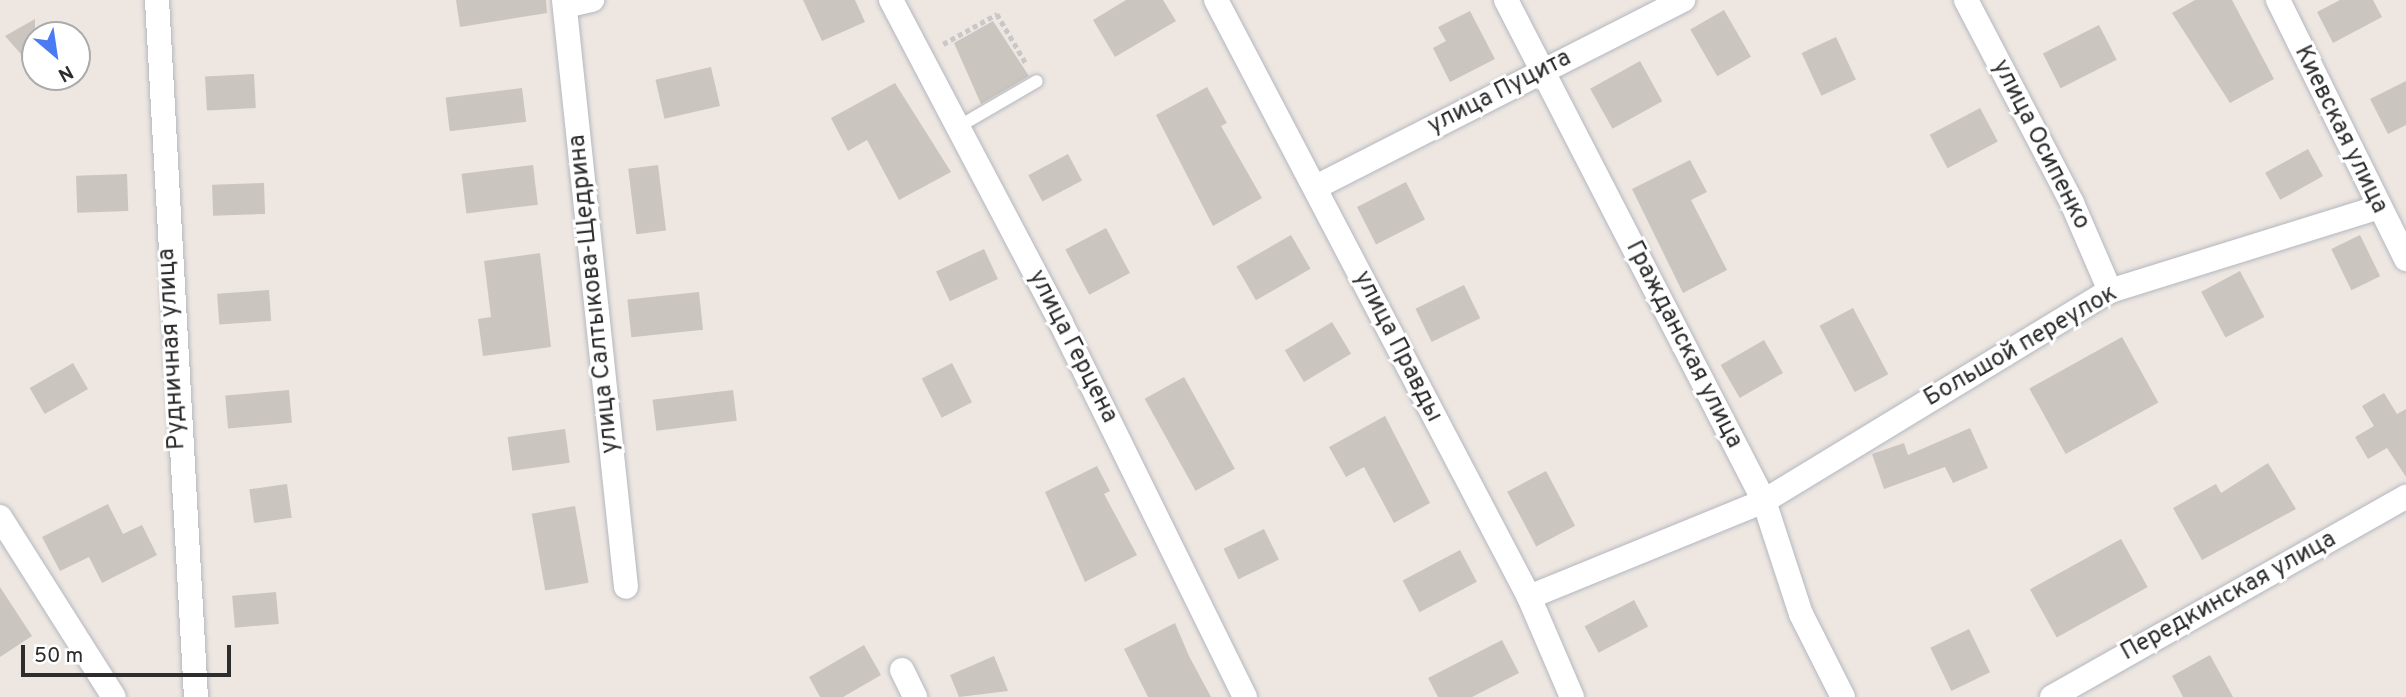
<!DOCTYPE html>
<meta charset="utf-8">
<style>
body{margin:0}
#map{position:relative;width:2406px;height:697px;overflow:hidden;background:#eee7e1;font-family:Overpass,sans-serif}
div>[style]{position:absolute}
.building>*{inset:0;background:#cac5bf;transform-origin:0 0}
.path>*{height:4.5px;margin-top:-2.25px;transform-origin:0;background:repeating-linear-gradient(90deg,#c8c8c8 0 5px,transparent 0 8.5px)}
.roads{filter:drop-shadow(0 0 2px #b4b7c0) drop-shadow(0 0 2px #b4b7c0)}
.lane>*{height:12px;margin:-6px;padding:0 6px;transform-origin:6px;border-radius:6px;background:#fff}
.street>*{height:24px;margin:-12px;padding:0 12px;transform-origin:12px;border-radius:12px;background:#fff}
span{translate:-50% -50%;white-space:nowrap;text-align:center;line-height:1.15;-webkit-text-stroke:6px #fff;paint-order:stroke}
.street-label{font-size:24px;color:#2d2d2d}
.north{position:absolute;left:21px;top:21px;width:70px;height:70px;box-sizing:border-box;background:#fff;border:2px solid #ababab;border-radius:50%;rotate:151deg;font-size:19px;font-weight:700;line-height:28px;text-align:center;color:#2d2d2d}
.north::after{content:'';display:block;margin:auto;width:24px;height:32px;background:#4a7bf2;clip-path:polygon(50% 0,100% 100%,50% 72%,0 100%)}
.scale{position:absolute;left:21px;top:645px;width:210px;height:32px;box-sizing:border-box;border:4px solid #2d2d2d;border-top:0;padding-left:9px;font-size:21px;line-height:24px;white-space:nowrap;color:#2d2d2d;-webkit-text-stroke:5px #fff;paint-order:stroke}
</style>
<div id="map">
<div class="building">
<i style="clip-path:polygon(456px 0,546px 0,547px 13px,460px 27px)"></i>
<i style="clip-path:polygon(803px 0,855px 0,865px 22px,822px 41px)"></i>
<i style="clip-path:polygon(1126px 0,1163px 0,1176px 21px,1115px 57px,1093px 20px)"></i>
<i style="clip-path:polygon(2195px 0,2232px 0,2274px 79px,2230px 103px,2172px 13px)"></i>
<i style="clip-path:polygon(2340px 0,2373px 0,2382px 17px,2333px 43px,2317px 12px)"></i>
<i style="left:1724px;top:10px;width:54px;height:39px;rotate:60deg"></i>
<i style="clip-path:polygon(1470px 11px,1495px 59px,1450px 82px,1433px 48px,1446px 41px,1438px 27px)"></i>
<i style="clip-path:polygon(35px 19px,35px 70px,5px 36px)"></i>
<i style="clip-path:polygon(993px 21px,1029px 76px,981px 104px,954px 43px)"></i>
<i style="left:2099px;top:25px;width:39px;height:63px;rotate:63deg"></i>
<i style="left:1836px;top:37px;width:47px;height:38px;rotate:65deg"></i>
<i style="left:1640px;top:61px;width:46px;height:57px;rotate:61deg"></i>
<i style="left:711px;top:67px;width:40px;height:57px;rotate:77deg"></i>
<i style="left:254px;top:74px;width:34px;height:49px;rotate:87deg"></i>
<i style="clip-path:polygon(2406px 81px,2406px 125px,2388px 134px,2370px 99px)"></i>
<i style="clip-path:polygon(895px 83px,951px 172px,899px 200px,867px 140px,848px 151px,831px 118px)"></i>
<i style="clip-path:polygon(1207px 87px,1227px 123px,1221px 126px,1262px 198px,1213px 226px,1156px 115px)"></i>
<i style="left:522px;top:88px;width:34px;height:77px;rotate:83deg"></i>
<i style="left:1980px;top:108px;width:38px;height:57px;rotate:62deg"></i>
<i style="left:2308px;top:149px;width:31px;height:49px;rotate:61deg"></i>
<i style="left:1068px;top:154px;width:30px;height:45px;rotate:62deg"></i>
<i style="clip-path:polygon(1690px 160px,1707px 192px,1691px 200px,1727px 270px,1683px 293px,1632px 189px)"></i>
<i style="left:533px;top:165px;width:40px;height:72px;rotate:83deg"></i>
<i style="left:658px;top:165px;width:66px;height:30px;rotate:83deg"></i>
<i style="left:127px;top:174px;width:37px;height:51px;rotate:88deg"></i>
<i style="left:1406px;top:182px;width:42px;height:55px;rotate:63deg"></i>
<i style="left:264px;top:183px;width:31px;height:52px;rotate:88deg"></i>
<i style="left:1106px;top:228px;width:51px;height:46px;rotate:62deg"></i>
<i style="left:1291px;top:235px;width:39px;height:63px;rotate:60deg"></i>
<i style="left:2360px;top:235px;width:46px;height:32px;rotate:64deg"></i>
<i style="left:984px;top:249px;width:33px;height:53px;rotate:65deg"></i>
<i style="clip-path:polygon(540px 253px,551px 347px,483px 356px,478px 319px,491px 317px,484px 261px)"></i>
<i style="left:2240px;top:271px;width:52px;height:44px;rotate:62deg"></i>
<i style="left:1464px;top:285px;width:37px;height:54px;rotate:64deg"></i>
<i style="left:269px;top:290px;width:31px;height:52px;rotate:86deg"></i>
<i style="left:699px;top:292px;width:38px;height:72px;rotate:84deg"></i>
<i style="left:1853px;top:308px;width:75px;height:38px;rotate:62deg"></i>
<i style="left:1332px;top:322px;width:37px;height:55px;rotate:59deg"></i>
<i style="left:2122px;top:337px;width:75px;height:106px;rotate:61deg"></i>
<i style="left:1764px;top:340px;width:38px;height:50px;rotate:60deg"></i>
<i style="left:73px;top:363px;width:30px;height:50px;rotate:60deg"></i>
<i style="left:952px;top:363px;width:44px;height:34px;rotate:63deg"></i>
<i style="left:1184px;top:377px;width:105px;height:45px;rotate:61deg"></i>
<i style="left:289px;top:390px;width:33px;height:64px;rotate:85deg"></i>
<i style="left:733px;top:390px;width:31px;height:81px;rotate:83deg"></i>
<i style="clip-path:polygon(2384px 393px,2397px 414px,2406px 409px,2406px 477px,2387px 448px,2368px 459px,2355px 437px,2374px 426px,2362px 406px)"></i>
<i style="clip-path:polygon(1385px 416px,1430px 503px,1394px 523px,1364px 467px,1346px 477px,1329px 447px)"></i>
<i style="clip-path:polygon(1970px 428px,1988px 468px,1953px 483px,1945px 467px,1884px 489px,1872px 454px,1904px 443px,1908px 455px)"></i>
<i style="left:565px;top:429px;width:34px;height:58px;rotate:82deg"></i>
<i style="clip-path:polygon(2268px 463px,2296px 509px,2202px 560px,2173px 508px,2216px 484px,2221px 493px)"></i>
<i style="clip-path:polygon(1097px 466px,1110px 491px,1104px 494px,1137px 555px,1085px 582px,1045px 492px)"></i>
<i style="left:1546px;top:471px;width:62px;height:44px;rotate:62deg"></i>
<i style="left:287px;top:484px;width:34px;height:38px;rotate:82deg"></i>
<i style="clip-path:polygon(108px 504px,123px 534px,142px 525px,157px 555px,102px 583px,89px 557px,60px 571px,42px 537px)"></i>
<i style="left:575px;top:506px;width:78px;height:44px;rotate:80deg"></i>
<i style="left:1264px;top:529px;width:34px;height:45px;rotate:64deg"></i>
<i style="left:2121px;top:539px;width:55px;height:104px;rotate:61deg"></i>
<i style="left:1460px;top:550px;width:36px;height:65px;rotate:62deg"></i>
<i style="clip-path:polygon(0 587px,32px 636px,0 657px)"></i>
<i style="left:276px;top:592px;width:32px;height:44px;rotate:85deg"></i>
<i style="left:1634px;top:600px;width:30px;height:56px;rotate:62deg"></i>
<i style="clip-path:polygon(1175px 623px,1189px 656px,1211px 697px,1148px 697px,1124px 649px)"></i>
<i style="left:1969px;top:629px;width:48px;height:43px;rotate:64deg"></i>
<i style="clip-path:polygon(1502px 640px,1519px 673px,1472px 697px,1438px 697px,1428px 678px)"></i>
<i style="clip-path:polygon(864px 645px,881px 675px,843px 697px,820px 697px,809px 677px)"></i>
<i style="clip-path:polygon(2210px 655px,2233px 697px,2183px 697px,2172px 676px)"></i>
<i style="clip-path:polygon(994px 656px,1008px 691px,959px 697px,950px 675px)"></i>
</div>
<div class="path">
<i style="left:943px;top:44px;width:62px;rotate:-29.1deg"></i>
<i style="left:997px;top:14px;width:59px;rotate:59.5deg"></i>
</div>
<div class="roads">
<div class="lane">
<i style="left:958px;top:127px;width:91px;rotate:-30.2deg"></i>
</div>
<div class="street">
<i style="left:157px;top:0;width:698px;rotate:86.8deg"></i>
<i style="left:564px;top:0;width:590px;rotate:83.97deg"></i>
<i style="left:891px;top:0;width:365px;rotate:62.2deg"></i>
<i style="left:1061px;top:323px;width:417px;rotate:63.8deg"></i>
<i style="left:1216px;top:0;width:674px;rotate:62.33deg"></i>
<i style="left:1529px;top:597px;width:109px;rotate:66.7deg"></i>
<i style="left:1506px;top:0;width:564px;rotate:62.75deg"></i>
<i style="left:1764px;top:501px;width:119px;rotate:71.9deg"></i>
<i style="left:1801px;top:614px;width:93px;rotate:63.2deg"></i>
<i style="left:1966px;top:0;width:229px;rotate:62.4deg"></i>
<i style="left:2072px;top:203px;width:96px;rotate:66.6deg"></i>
<i style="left:2278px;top:0;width:289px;rotate:63.7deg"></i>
<i style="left:565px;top:6px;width:28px;rotate:-13deg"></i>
<i style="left:1318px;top:186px;width:410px;rotate:-27deg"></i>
<i style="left:0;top:517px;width:213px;rotate:57.7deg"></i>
<i style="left:1529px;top:597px;width:254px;rotate:-22.2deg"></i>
<i style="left:1764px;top:501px;width:405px;rotate:-31.3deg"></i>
<i style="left:2110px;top:291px;width:280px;rotate:-17.3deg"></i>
<i style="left:902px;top:670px;width:30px;rotate:64deg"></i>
<i style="left:2052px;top:697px;width:407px;rotate:-29.5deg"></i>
</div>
</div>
<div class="street-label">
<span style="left:1500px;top:93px;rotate:-27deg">улица Пуцита</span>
<span style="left:2340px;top:130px;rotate:64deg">Киевская улица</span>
<span style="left:2040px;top:145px;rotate:63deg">улица Осипенко</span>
<span style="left:595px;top:294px;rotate:-96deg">улица Салтыкова-Щедрина</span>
<span style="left:1683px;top:345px;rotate:63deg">Гражданская улица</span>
<span style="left:1072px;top:347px;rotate:63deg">улица Герцена</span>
<span style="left:1397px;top:347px;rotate:63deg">улица Правды</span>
<span style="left:2021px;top:347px;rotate:-30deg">Большой переулок</span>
<span style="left:173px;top:349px;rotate:-93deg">Рудничная улица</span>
<span style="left:2229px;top:597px;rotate:-29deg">Передкинская улица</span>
</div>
<div class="north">N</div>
<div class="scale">50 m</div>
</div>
